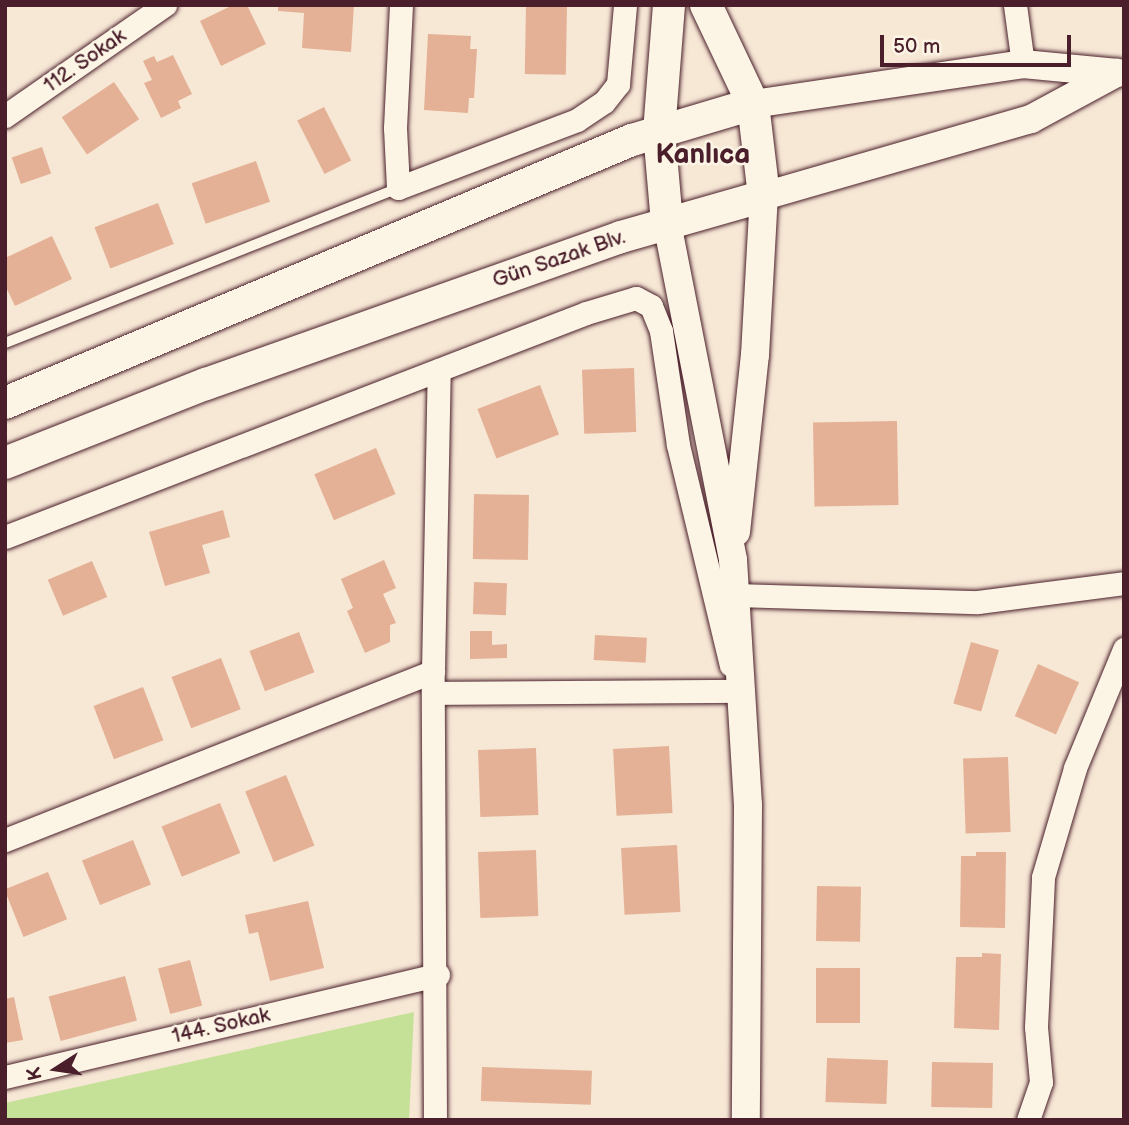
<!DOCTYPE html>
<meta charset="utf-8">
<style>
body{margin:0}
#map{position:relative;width:1129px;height:1125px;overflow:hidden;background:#f7e7d5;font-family:"Balsamiq Sans",sans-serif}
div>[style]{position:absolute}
.green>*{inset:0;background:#c5e198}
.building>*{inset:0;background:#e4b196;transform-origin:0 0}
.roads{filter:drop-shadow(0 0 2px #4a1f2b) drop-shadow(0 0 2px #4a1f2b)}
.service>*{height:10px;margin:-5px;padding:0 5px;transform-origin:5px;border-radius:5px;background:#fcf5e5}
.minor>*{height:23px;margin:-11.5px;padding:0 11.5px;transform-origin:11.5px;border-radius:11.5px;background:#fcf5e5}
.tertiary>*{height:28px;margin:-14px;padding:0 14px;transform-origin:14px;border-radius:14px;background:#fcf5e5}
.secondary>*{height:32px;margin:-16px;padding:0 16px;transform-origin:16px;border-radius:16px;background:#fcf5e5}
span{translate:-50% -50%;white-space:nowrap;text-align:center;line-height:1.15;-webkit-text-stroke:5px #fcf5e5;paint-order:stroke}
.street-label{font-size:21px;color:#4a1f2b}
.district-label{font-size:28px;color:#4a1f2b;font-weight:700}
.frame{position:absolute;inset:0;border:7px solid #4a1f2b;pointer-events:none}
.north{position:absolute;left:21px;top:1034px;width:70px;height:70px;-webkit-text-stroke:5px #fcf5e5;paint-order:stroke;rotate:258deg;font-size:19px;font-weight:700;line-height:28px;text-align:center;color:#4a1f2b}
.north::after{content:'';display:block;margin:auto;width:24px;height:32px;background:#4a1f2b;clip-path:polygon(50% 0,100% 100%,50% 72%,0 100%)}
.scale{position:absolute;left:880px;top:35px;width:191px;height:32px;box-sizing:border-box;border:4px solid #4a1f2b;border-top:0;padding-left:9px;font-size:21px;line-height:24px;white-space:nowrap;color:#4a1f2b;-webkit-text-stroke:5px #fcf5e5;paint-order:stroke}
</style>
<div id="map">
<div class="green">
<i style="clip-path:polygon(414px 1012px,409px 1120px,5px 1120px,5px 1103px)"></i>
</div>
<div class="building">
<i style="clip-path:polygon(233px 5px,247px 5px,266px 44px,221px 66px,200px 21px)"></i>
<i style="clip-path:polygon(278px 5px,354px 5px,351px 52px,302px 48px,304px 13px,278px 11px)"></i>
<i style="left:526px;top:5px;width:41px;height:69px;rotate:1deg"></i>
<i style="clip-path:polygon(428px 34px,471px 36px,470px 49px,477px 49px,474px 98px,469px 98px,468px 113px,424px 110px)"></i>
<i style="clip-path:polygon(173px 55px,192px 94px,178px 101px,181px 108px,161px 118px,144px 83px,152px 80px,143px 61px,154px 56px,157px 62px)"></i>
<i style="left:114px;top:82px;width:45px;height:63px;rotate:56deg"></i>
<i style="left:324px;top:107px;width:60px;height:30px;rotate:63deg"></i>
<i style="left:42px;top:147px;width:28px;height:32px;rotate:71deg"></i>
<i style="left:256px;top:161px;width:43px;height:68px;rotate:71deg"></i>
<i style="left:158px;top:203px;width:44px;height:68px;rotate:69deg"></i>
<i style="clip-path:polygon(52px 236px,72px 279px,15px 306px,5px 285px,5px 258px)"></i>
<i style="left:634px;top:368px;width:64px;height:52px;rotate:88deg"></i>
<i style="left:540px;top:385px;width:53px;height:67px;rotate:69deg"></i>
<i style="left:897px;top:421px;width:84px;height:84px;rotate:89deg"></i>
<i style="left:376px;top:448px;width:50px;height:67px;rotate:67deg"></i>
<i style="left:474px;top:494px;width:55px;height:65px;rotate:1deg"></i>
<i style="clip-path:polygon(223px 510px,230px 537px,202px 545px,210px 573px,165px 586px,149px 532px)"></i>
<i style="clip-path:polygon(384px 560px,396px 588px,383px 594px,396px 623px,390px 625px,390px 642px,365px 653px,347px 611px,353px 608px,341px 579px)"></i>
<i style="left:92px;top:561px;width:39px;height:48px;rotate:67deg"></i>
<i style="left:474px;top:582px;width:33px;height:32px;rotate:2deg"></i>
<i style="clip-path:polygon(470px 631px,492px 631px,492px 645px,507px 644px,507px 658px,470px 659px)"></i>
<i style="left:299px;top:632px;width:43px;height:53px;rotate:69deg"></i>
<i style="left:595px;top:635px;width:52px;height:25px;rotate:3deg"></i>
<i style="left:971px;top:642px;width:29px;height:64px;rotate:16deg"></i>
<i style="left:221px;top:658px;width:55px;height:53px;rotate:69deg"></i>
<i style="left:1038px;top:664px;width:45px;height:57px;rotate:24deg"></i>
<i style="left:143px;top:687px;width:57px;height:53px;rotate:69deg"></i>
<i style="left:669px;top:746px;width:67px;height:56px;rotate:87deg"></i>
<i style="left:536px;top:748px;width:67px;height:58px;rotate:88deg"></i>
<i style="left:1008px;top:757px;width:75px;height:45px;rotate:88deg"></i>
<i style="left:286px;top:775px;width:76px;height:44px;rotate:68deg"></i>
<i style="left:220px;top:803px;width:54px;height:63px;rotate:68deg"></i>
<i style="left:133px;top:840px;width:48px;height:55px;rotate:68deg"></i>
<i style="left:677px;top:845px;width:67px;height:56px;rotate:87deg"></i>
<i style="left:536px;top:850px;width:66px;height:58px;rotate:88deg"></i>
<i style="clip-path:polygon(976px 852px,1006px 852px,1005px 928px,960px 927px,961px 856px,976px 856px)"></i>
<i style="left:48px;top:872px;width:51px;height:47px;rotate:68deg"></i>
<i style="left:817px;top:886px;width:44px;height:55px;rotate:1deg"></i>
<i style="clip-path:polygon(308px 901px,324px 968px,270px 981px,258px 932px,249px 934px,245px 915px)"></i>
<i style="clip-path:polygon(982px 953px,1001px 954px,999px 1030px,954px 1028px,956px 957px,982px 957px)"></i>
<i style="left:190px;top:960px;width:47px;height:33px;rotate:75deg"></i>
<i style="left:816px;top:968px;width:44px;height:55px"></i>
<i style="left:125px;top:976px;width:46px;height:79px;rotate:75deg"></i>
<i style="clip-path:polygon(14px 997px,23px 1040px,5px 1043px,5px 999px)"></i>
<i style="left:827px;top:1058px;width:61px;height:44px;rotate:2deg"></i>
<i style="left:932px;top:1062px;width:61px;height:45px;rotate:1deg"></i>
<i style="left:482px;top:1067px;width:110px;height:34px;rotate:2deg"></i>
</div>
<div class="roads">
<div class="service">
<i style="left:5px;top:343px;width:422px;rotate:-21.5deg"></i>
</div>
<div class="minor">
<i style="left:401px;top:5px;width:123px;rotate:92.8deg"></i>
<i style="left:395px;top:128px;width:60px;rotate:87.1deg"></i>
<i style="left:398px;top:188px;width:191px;rotate:-20.8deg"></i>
<i style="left:577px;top:120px;width:32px;rotate:-34deg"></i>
<i style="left:604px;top:102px;width:23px;rotate:-52deg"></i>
<i style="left:618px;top:84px;width:79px;rotate:-84.9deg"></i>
<i style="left:1015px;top:5px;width:60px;rotate:82.3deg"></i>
<i style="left:5px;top:116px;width:195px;rotate:-34.8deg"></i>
<i style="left:5px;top:537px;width:623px;rotate:-21.08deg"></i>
<i style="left:586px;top:313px;width:52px;rotate:-16.7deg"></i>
<i style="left:636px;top:298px;width:17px;rotate:28deg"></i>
<i style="left:651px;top:306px;width:27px;rotate:68deg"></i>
<i style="left:661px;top:331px;width:115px;rotate:81.5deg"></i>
<i style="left:678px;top:445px;width:226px;rotate:76.5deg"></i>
<i style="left:735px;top:595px;width:243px;rotate:1.7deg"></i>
<i style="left:978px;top:602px;width:147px;rotate:-7.4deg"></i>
<i style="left:433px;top:693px;width:304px;rotate:-0.4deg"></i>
<i style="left:5px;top:840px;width:460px;rotate:-21.5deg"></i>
<i style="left:5px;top:1077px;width:445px;rotate:-13.3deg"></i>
<i style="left:435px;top:1120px;width:449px;rotate:-90.3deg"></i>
<i style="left:433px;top:671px;width:301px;rotate:-88.9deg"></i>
<i style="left:1028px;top:1120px;width:40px;rotate:-71.1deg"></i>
<i style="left:1041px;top:1082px;width:55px;rotate:-95.2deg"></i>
<i style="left:1036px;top:1027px;width:150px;rotate:-87.3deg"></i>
<i style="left:1043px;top:877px;width:114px;rotate:-73.6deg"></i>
<i style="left:1075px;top:768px;width:129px;rotate:-67.6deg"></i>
</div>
<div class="tertiary">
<i style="left:753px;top:104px;width:273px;rotate:-8.4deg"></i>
<i style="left:1023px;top:64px;width:95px;rotate:5.4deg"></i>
<i style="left:667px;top:223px;width:343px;rotate:78.9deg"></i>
<i style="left:733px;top:560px;width:245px;rotate:86.5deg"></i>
<i style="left:748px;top:805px;width:315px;rotate:90.4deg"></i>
<i style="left:736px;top:532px;width:178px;rotate:-83.9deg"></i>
<i style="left:755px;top:355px;width:159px;rotate:-86.8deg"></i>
<i style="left:764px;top:196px;width:278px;rotate:-16.1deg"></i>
<i style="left:1031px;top:119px;width:97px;rotate:-28.4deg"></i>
</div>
<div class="secondary">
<i style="left:667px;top:223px;width:91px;rotate:-95deg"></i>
<i style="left:659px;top:132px;width:127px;rotate:-85.5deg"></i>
<i style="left:5px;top:403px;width:680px;rotate:-22.76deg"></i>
<i style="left:632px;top:140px;width:126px;rotate:-16.6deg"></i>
<i style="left:5px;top:463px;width:216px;rotate:-21.5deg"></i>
<i style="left:206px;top:384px;width:440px;rotate:-19.5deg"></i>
<i style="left:621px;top:237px;width:149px;rotate:-16deg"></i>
<i style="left:764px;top:196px;width:93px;rotate:-96.8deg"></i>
<i style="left:753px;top:104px;width:110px;rotate:-115.4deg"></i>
</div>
</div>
<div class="street-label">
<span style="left:85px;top:61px;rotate:-35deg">112. Sokak</span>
<span style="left:559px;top:259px;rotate:-19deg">Gün Sazak Blv.</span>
<span style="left:221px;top:1026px;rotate:-13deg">144. Sokak</span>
</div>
<div class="district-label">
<span style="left:703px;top:155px">Kanlıca</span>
</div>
<div class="frame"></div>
<div class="north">K</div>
<div class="scale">50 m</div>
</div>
